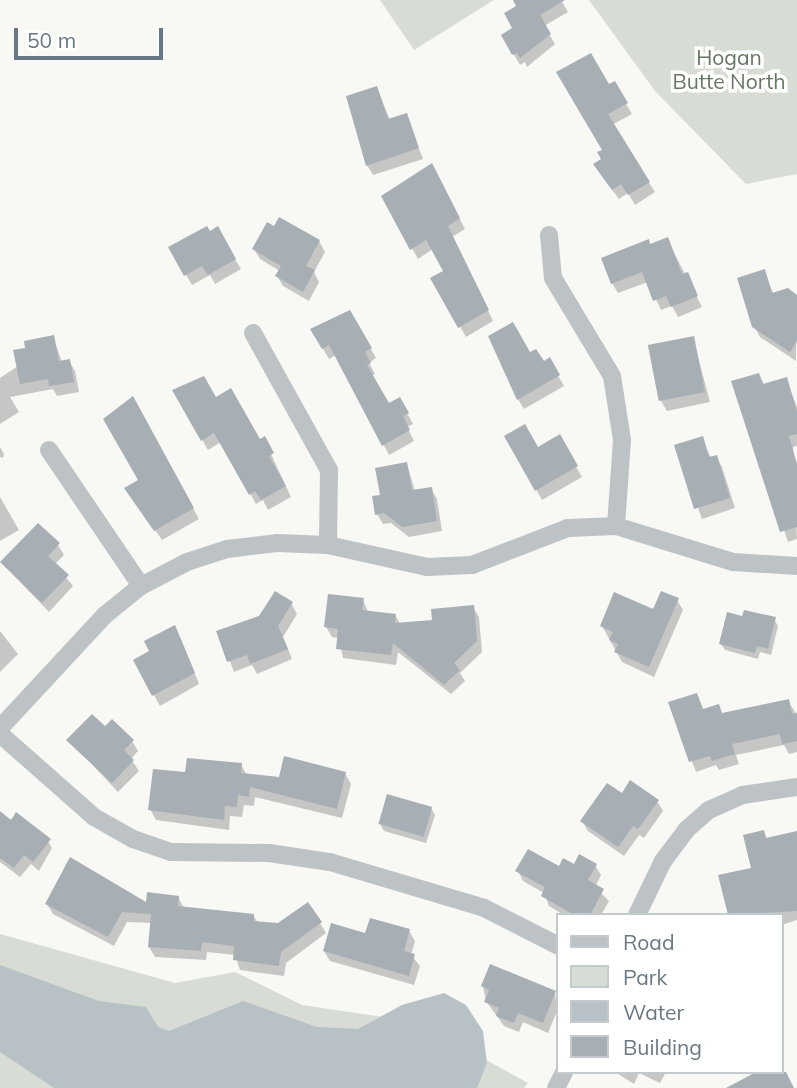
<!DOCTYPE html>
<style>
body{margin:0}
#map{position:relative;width:797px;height:1088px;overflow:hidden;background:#f8f8f5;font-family:Mulish,sans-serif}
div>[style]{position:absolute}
.green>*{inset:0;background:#d7dcd5}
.water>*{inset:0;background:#b8c2c6}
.shadow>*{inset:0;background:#0003}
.building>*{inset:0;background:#a7aeb4;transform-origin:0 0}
.street>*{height:18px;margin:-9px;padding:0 9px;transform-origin:9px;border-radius:9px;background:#bdc2c5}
span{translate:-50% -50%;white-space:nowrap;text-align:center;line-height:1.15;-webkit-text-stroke:7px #fff;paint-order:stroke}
.park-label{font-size:21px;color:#677664}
.legend{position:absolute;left:556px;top:913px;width:228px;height:161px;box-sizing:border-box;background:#fff;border:2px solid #c3c9cd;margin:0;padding:9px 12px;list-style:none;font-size:21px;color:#6a7883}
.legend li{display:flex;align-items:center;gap:14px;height:35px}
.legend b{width:35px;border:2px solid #c3c9cd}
.scale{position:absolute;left:14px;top:28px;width:149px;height:32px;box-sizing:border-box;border:4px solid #6a7883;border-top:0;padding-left:9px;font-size:21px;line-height:24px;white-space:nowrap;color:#6a7883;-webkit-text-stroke:5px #fff;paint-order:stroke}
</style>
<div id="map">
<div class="green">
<i style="clip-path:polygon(380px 0,494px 0,414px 50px)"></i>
<i style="clip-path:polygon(589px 0,797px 0,797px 174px,746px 184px,655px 91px)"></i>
<i style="clip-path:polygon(0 934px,175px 983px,235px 972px,302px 1005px,417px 1022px,528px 1083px,524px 1088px,0 1088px)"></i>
</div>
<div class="water">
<i style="clip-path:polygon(0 965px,99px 1001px,146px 1007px,158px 1027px,169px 1031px,243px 1001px,317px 1027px,358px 1029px,402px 1005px,444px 993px,466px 1005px,483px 1031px,487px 1063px,477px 1088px,54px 1088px,0 1052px)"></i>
</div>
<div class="shadow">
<i style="clip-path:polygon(515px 0,561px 0,568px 12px,544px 26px,555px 44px,527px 67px,525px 62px,520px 65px,503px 36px,515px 29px,519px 7px)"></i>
<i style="clip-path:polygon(614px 83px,632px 114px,612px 125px,655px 192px,635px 205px,628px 193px,619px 199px,601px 175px,608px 87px)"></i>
<i style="clip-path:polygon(377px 88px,390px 120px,406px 115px,423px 159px,373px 175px,367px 165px)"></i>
<i style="clip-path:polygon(437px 175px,465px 229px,452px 237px,493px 321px,466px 337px,433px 279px,446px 272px,433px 249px,418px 259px,383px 197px)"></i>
<i style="clip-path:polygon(217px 229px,241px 269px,215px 284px,210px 275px,192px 285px,170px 248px)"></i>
<i style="clip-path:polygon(667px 239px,702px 307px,678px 317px,672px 306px,661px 310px,648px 282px,618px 293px,612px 283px,651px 246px)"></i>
<i style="clip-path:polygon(319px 241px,325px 252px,314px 272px,319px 282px,309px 301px,283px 286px,277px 276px,280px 271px,260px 259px,254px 249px)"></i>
<i style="clip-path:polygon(764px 272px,774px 295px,797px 297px,796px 361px,760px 337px,754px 326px)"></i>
<i style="clip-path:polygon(350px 312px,376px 358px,369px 363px,375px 374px,372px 376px,388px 405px,399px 399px,413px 424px,407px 427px,414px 441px,389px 455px,336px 355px,329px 359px,312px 330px)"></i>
<i style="clip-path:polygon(53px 337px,62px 362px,69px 361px,75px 371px,79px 392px,57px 396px,53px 389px,10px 397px,19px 412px,0 424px,0 378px,18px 366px,27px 349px)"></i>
<i style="clip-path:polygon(693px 338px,710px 402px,667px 411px,661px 401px)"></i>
<i style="clip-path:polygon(530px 355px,543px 364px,549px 360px,564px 386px,524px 409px,518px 399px)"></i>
<i style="clip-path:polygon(759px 375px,765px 386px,786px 379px,797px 407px,797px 446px,793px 447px,797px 539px,788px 542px,734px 382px)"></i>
<i style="clip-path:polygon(175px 391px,216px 400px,260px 441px,264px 439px,291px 497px,268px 510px,263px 500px,256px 504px,221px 442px,208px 450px)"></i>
<i style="clip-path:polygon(133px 399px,199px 519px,162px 540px,126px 489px,141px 481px)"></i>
<i style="clip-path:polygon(506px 437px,537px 450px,559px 437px,582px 477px,542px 500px)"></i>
<i style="clip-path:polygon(702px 438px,711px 458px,716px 457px,722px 467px,735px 508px,702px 519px,676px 446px)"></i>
<i style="clip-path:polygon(0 447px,4px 454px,3px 458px,0 457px)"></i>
<i style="clip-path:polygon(407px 464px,415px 491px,431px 489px,437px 499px,442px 531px,409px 537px,391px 523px,383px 524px,377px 514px,382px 496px)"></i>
<i style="clip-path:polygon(0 497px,19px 530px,0 541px)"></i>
<i style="clip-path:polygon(58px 545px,64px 555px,55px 564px,73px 586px,49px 612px,2px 563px)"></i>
<i style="clip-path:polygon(363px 600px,368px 612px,395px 615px,401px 625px,434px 621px,473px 607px,479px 617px,482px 652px,460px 673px,465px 681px,451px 694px,398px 652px,396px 665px,343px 658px,339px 638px,332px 637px,326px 627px)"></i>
<i style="clip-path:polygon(677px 600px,683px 610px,654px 677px,622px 662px,602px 626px)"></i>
<i style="clip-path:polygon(291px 603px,297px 614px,283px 637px,292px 659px,257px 674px,252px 665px,234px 672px,219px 632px)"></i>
<i style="clip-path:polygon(743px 618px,774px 619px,778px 626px,771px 655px,760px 652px,758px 659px,725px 650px,721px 644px)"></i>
<i style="clip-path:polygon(0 631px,18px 654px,0 672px)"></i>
<i style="clip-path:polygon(180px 637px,199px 684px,160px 706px,135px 661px)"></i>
<i style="clip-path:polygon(696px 695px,704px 711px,723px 715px,788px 701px,797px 715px,797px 752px,789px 754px,784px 745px,736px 755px,739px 764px,719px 770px,716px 765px,696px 772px,670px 703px)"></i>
<i style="clip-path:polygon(105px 729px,132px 741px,138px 751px,131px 759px,139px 771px,118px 792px,69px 740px)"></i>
<i style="clip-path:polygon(241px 765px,247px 775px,280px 779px,345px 773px,351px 784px,342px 818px,255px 797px,254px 806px,244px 805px,242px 817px,230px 816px,229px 830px,156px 820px,150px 809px,187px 773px)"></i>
<i style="clip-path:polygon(622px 795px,657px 801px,663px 811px,644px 838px,639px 835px,624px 856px,588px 831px,582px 821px)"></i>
<i style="clip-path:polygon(431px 808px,435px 815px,426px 843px,384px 831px,380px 824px)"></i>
<i style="clip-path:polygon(0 814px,46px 838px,52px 848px,39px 871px,31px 864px,20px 877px,0 862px)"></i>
<i style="clip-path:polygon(763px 832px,768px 840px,797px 833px,797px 920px,781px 925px,781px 915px,731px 915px,753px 869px)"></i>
<i style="clip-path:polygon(595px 865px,601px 875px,595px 887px,609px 901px,601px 915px,564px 915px,549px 906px,544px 893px,523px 881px,518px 871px)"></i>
<i style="clip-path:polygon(178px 897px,184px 908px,253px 915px,258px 923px,279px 925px,320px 923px,326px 933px,286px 963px,284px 976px,240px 970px,235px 955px,207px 952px,206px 960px,155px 957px,149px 947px,152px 923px,127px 922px,114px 946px,53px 914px,47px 904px,147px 905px)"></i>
<i style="clip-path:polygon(409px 931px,415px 941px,411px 955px,420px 966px,414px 985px,330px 961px,324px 951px)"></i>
<i style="clip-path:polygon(483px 986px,555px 992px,557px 1011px,548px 1033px,523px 1022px,519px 1032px,504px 1026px,486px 1001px)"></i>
<i style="clip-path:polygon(615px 1072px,666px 1072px,660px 1083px,639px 1073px,634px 1084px)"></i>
</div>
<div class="building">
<i style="clip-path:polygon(513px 0,565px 0,540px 15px,551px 34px,520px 58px,517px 53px,512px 55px,501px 35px,512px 28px,504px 13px,516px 6px)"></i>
<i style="clip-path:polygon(591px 53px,609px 84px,615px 81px,628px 103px,608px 114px,650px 182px,628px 195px,621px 184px,612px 190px,593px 164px,601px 159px,597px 152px,602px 150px,556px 72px)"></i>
<i style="clip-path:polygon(377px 86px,388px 119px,407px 113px,419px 148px,366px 166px,346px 96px)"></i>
<i style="clip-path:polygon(432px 163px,460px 218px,448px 226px,489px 310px,458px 328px,430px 278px,443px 271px,426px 240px,410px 250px,381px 196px)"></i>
<i style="clip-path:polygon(279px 217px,320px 240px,306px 266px,315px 270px,303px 292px,275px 276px,281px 266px,252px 249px,267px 222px,274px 226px)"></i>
<i style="clip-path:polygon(207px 226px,210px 231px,218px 226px,236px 259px,208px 275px,202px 266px,184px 276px,168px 247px)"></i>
<i style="clip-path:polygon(668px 237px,682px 274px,688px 272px,698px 296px,671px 307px,666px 296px,653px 301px,642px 272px,611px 284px,601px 258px,649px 239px,650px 244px)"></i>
<i style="clip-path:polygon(765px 269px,772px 293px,788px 288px,797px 295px,797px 341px,790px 352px,752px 327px,737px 278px)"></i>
<i style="clip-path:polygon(350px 310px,372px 348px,365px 352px,371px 363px,367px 365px,389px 403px,400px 397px,409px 413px,403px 416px,410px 430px,382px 446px,329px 345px,322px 349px,310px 329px)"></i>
<i style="clip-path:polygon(513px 322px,530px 352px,536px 349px,544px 361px,550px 357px,560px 375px,517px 400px,488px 336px)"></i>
<i style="clip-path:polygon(54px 335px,59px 361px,70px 359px,74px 382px,49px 386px,48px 379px,20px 384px,13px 350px,25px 348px,24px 341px)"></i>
<i style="left:694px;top:336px;width:57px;height:47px;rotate:79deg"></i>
<i style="clip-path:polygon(759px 373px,763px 384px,787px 377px,797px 412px,797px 434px,789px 436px,797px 464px,797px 527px,780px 532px,731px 381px)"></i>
<i style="clip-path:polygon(204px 376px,216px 397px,231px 388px,260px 439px,265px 436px,274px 453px,269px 456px,286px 486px,261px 500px,255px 491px,249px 495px,214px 433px,201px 441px,172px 390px)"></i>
<i style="clip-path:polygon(133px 396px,194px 508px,154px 531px,124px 488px,138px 480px,103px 419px)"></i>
<i style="clip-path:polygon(525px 424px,538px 447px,560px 434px,578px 466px,535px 491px,504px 436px)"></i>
<i style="clip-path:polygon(703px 436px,709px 457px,717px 455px,730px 498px,694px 509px,674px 445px)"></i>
<i style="clip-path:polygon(407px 462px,412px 490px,432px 487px,437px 521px,402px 527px,384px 513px,375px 515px,372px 496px,380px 495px,375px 468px)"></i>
<i style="clip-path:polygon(38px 523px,60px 543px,48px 556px,69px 575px,42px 603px,0 562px)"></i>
<i style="clip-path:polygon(275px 591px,293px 602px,278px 626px,288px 649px,250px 664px,247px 655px,227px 662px,216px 631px,259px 616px)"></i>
<i style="clip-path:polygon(661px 591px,679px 598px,649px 667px,614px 652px,618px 644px,609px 640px,613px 632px,600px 626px,614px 592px,653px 609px)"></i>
<i style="clip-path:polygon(328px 594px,364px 598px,362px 610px,396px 614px,395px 623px,432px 620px,431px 609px,474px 605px,477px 641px,454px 663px,460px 670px,444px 685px,393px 643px,391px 655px,336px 649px,338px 629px,324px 627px)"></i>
<i style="clip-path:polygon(744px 610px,776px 617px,768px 649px,757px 646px,755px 653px,719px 644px,727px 612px,742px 616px)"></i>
<i style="clip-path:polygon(175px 625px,195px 673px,152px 696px,133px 660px,149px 651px,144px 641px)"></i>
<i style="clip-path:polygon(697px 693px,703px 709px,719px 704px,722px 713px,789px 699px,792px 714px,797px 713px,797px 741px,782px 744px,780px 734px,732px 744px,735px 754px,712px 761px,710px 756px,689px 762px,668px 702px)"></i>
<i style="clip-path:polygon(92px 714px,105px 726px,112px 719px,134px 740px,124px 750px,134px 760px,112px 783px,66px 740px)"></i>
<i style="clip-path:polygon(284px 756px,346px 772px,337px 809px,250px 787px,249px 797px,238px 795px,237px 807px,225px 806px,224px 820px,148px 810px,153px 769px,185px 772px,187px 758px,242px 763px,241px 773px,279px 777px)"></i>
<i style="clip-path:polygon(630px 780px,659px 800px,638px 829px,633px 826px,618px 847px,580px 821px,607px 783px,622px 793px)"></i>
<i style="left:387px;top:794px;width:47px;height:31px;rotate:16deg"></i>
<i style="clip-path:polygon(0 811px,11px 820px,16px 812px,51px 839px,33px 862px,24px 855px,14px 868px,0 858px)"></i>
<i style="clip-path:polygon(764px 830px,766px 838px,797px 831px,797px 911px,728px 915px,718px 875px,751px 868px,743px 835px)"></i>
<i style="clip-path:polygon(528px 849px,559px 866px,563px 858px,574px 864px,579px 854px,597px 864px,588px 880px,604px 889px,590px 915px,574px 915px,541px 896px,545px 887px,515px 871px)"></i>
<i style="clip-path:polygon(70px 857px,146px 902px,147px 892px,179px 896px,178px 906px,254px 914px,254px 921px,278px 923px,308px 902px,322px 922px,281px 952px,279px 966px,233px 960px,234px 946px,202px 942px,201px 951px,148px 947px,151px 914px,122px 912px,108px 937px,45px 904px)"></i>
<i style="clip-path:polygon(370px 918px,410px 929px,404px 951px,415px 954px,409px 976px,323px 951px,331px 923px,365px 933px)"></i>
<i style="clip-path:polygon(490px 964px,556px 991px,543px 1023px,518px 1013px,514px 1023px,496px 1016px,499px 1008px,484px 1002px,489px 990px,481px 986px)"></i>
<i style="clip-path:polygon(756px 1072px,786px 1072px,794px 1088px,726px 1088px)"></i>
</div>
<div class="street">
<i style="left:549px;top:235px;width:43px;rotate:84.7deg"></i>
<i style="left:553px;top:278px;width:114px;rotate:59deg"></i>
<i style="left:612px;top:376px;width:65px;rotate:81.1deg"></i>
<i style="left:622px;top:440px;width:86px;rotate:94deg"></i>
<i style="left:253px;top:333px;width:157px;rotate:61deg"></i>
<i style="left:329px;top:470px;width:75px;rotate:90.8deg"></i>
<i style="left:49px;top:450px;width:164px;rotate:55.9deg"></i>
<i style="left:0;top:728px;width:154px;rotate:-47.1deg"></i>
<i style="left:105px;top:615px;width:46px;rotate:-38.9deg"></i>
<i style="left:141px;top:586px;width:52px;rotate:-27.6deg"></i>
<i style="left:187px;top:562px;width:42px;rotate:-18deg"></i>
<i style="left:227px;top:549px;width:50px;rotate:-6.8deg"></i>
<i style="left:277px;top:543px;width:51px;rotate:2.2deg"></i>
<i style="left:328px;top:545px;width:101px;rotate:12.5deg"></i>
<i style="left:427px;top:567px;width:45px;rotate:-2.5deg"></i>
<i style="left:472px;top:565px;width:103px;rotate:-21.1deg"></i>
<i style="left:568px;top:528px;width:48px;rotate:-2.4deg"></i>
<i style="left:616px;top:526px;width:122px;rotate:17.1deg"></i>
<i style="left:733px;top:562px;width:64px;rotate:3.6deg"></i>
<i style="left:0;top:734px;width:125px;rotate:41.4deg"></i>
<i style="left:94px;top:817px;width:45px;rotate:29.4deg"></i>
<i style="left:133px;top:839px;width:40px;rotate:18.9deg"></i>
<i style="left:171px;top:852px;width:98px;rotate:0.6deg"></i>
<i style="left:269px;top:853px;width:62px;rotate:8.4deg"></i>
<i style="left:330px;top:862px;width:161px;rotate:16.6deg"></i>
<i style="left:484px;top:908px;width:82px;rotate:26.9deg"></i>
<i style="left:637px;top:915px;width:60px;rotate:-64.3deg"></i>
<i style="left:663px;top:861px;width:39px;rotate:-53deg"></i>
<i style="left:686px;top:830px;width:30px;rotate:-41deg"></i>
<i style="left:709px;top:810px;width:36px;rotate:-24deg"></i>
<i style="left:742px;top:795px;width:56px;rotate:-8.3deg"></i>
<i style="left:556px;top:1088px;width:18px;rotate:-63deg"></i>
</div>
<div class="park-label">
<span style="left:729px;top:69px">Hogan<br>Butte North</span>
</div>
<ul class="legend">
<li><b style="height:9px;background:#bdc2c5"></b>Road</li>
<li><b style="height:19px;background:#d7dcd5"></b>Park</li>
<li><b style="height:19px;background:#b8c2c6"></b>Water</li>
<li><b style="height:19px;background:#a7aeb4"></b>Building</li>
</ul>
<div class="scale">50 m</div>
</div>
